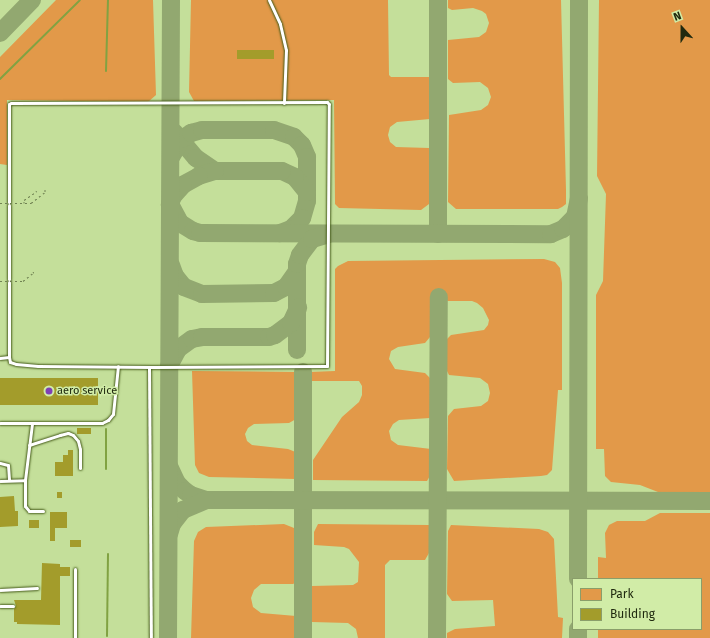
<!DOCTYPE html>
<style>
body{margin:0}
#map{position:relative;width:710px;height:638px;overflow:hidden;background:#c4df9a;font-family:"Fira Sans",sans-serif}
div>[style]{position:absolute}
.green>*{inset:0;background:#e29949}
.stream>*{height:2px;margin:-1px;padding:0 1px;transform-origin:1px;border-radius:1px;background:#81a242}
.taxiway>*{height:18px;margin:-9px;padding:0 9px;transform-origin:9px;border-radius:9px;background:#92a870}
.building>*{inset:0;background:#a39c2b;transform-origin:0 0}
.path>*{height:1px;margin-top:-0.5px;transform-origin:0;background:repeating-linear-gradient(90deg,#708252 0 2px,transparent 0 5px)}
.roads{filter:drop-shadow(0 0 1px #445a18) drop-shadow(0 0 1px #445a18)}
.service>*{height:3px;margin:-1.5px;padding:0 1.5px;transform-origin:1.5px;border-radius:1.5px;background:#fff}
.path-bridge>*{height:1px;margin-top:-0.5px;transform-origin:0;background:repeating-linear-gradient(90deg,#708252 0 2px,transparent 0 5px)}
.dots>*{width:11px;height:11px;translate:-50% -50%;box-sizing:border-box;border:2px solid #d1eca7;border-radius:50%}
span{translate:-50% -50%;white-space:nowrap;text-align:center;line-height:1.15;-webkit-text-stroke:3px #d1eca7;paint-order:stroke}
.poi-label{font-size:11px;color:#202a0f}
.left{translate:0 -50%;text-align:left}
.legend{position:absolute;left:572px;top:578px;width:130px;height:52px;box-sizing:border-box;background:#d1eca7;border:1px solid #8a9e6a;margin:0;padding:5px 7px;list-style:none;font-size:12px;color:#202a0f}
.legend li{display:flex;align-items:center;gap:8px;height:20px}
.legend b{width:20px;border:1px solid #8a9e6a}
.north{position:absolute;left:662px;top:8px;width:40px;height:40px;-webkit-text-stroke:3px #d1eca7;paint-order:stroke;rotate:339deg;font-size:11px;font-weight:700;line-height:16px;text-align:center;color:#202a0f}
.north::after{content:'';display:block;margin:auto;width:14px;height:18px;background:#202a0f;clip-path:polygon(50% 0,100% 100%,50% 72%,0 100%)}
</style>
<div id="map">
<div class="green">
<i style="clip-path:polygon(56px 0,153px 0,156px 95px,148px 102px,7px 100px,7px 165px,0 164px,0 57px)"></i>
<i style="clip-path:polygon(191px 0,388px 0,389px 75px,391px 77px,430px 77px,430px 119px,397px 122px,390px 127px,388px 135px,390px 142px,396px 147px,429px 148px,431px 201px,429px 204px,421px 210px,339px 208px,335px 204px,334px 100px,194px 101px,189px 92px)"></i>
<i style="clip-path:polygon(448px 0,561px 0,566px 190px,566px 204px,562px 207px,558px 209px,456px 209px,448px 202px,449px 115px,481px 110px,488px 105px,491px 97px,488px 88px,480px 82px,453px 83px,448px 79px,448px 40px,479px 37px,486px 32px,489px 23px,486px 14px,482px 11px,473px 8px,452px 10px,448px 8px)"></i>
<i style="clip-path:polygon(599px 0,710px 0,710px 492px,658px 492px,640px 485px,611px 482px,605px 476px,604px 449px,596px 449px,596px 295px,603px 281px,606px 194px,597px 176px)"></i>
<i style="clip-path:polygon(544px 259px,555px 262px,560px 268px,562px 283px,562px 390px,558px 390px,552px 470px,547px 475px,541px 476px,454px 481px,447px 469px,448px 416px,454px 409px,481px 406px,488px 401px,490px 393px,488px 384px,480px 378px,449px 375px,447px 371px,447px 339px,451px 335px,484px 330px,488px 325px,489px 320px,483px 308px,477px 303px,472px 301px,448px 301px,439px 297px,430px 300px,430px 337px,425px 343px,398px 347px,391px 351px,389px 359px,395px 369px,425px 373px,431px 379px,430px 418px,399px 420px,393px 424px,389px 431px,391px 440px,398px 445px,431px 449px,431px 474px,427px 481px,313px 480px,313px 460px,342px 417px,359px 402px,362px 395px,362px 386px,359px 381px,311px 381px,310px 372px,335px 371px,335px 269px,338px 266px,348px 261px)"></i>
<i style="clip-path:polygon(192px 371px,296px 372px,296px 419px,289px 423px,254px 424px,248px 428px,245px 434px,247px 441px,252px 445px,288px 449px,298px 453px,298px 476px,296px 479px,209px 477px,199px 473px,195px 465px)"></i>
<i style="clip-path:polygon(660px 513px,710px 513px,710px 638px,598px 638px,598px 629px,701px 629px,701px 579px,598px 579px,598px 557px,606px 558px,605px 533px,609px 525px,617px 521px,645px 521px)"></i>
<i style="clip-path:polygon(284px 524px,294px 528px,295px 533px,297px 582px,293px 584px,261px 584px,254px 590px,251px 598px,253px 607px,261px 613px,296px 616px,296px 638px,191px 638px,194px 541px,198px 532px,206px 527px)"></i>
<i style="clip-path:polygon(318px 524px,429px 525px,429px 553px,425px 560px,390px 560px,385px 565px,385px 638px,358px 638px,356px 629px,348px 623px,312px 622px,312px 586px,353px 585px,358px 582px,359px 562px,349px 549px,344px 547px,314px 545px,314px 532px)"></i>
<i style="clip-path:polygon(451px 525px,539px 529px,548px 532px,554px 539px,558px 617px,563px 618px,562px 638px,447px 638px,447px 633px,455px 629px,495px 626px,493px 600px,452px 601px,447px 594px,448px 531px)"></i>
</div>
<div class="stream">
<i style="left:106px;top:71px;width:71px;rotate:-88.4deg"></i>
<i style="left:0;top:79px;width:112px;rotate:-44.6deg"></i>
<i style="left:106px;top:429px;width:40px;rotate:90deg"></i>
<i style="left:107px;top:636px;width:82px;rotate:-89.3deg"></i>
</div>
<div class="taxiway">
<i style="left:438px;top:0;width:234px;rotate:90deg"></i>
<i style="left:0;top:33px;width:46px;rotate:-45.9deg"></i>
<i style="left:174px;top:132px;width:34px;rotate:50deg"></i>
<i style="left:196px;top:158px;width:23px;rotate:34deg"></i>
<i style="left:171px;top:157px;width:21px;rotate:-59deg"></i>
<i style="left:182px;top:139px;width:11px;rotate:-34deg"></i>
<i style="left:191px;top:133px;width:11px;rotate:-15deg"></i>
<i style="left:202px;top:130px;width:72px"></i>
<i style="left:274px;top:130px;width:21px;rotate:19deg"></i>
<i style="left:294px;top:137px;width:11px;rotate:45deg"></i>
<i style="left:302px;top:145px;width:13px;rotate:67deg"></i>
<i style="left:307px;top:157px;width:44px;rotate:90deg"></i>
<i style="left:307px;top:201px;width:18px;rotate:106deg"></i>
<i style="left:302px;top:218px;width:16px;rotate:135deg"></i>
<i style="left:291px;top:229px;width:12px;rotate:160deg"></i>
<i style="left:307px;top:192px;width:19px;rotate:-129deg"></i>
<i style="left:295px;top:177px;width:14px;rotate:-155deg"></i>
<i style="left:282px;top:171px;width:67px;rotate:180deg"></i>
<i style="left:215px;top:171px;width:17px;rotate:163deg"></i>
<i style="left:199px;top:176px;width:18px;rotate:151deg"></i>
<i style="left:183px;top:185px;width:15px;rotate:132deg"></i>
<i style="left:173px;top:196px;width:9px;rotate:111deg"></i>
<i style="left:170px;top:204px;width:21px;rotate:62deg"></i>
<i style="left:180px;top:223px;width:15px;rotate:32deg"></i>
<i style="left:193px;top:231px;width:7px;rotate:16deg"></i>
<i style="left:200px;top:233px;width:351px;rotate:0.2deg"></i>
<i style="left:551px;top:234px;width:13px;rotate:-23deg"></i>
<i style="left:563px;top:229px;width:17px;rotate:-45deg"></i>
<i style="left:575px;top:217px;width:19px;rotate:-78deg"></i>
<i style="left:171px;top:265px;width:12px;rotate:70deg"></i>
<i style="left:175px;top:276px;width:14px;rotate:51deg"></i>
<i style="left:184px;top:287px;width:19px;rotate:21deg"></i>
<i style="left:202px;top:294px;width:72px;rotate:-0.8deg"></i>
<i style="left:274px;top:293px;width:13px;rotate:-27deg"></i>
<i style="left:286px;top:287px;width:19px;rotate:-55deg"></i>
<i style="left:297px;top:350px;width:86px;rotate:-90deg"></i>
<i style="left:297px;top:264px;width:9px;rotate:-72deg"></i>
<i style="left:300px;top:255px;width:20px;rotate:-53deg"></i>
<i style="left:312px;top:239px;width:15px;rotate:-16deg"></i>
<i style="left:169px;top:366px;width:19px;rotate:-62deg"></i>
<i style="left:178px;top:349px;width:17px;rotate:-36deg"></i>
<i style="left:192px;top:339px;width:10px;rotate:-11deg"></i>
<i style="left:202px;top:337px;width:67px"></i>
<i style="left:269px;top:337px;width:6px;rotate:-18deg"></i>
<i style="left:275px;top:335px;width:20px;rotate:-37deg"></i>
<i style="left:291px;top:323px;width:17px;rotate:-65deg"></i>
<i style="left:303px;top:372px;width:266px;rotate:90deg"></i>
<i style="left:169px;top:466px;width:19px;rotate:65deg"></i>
<i style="left:177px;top:483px;width:11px;rotate:45deg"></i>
<i style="left:185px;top:491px;width:7px;rotate:34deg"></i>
<i style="left:191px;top:495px;width:16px;rotate:18deg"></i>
<i style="left:206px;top:500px;width:504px;rotate:0.11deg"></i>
<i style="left:169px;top:534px;width:10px;rotate:-73deg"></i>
<i style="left:172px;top:524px;width:18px;rotate:-52deg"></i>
<i style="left:183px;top:510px;width:25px;rotate:-23deg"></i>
<i style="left:578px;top:579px;width:579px;rotate:-89.9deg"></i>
<i style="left:168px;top:638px;width:638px;rotate:-89.73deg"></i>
<i style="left:437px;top:638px;width:341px;rotate:-89.7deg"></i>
<i style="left:578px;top:638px;width:9px;rotate:-90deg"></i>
</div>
<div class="building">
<i style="left:237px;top:50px;width:37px;height:9px"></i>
<i style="left:0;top:378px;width:98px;height:27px"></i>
<i style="left:77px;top:428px;width:14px;height:6px"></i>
<i style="clip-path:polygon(68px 450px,73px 450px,73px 476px,55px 476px,55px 462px,63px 462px,63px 455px,68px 455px)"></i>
<i style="left:57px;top:492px;width:5px;height:6px"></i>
<i style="clip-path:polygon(14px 496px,15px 511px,18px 511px,18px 526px,0 527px,0 497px)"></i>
<i style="clip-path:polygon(50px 512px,67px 512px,67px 528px,55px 528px,55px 541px,50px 541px)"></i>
<i style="left:29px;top:520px;width:10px;height:8px"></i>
<i style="left:70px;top:540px;width:11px;height:7px"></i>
<i style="clip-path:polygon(42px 563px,60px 564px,60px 567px,70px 567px,70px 576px,60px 576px,60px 625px,17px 624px,17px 622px,14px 622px,14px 609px,16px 606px,14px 600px,41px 600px)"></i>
</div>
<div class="path">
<i style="left:24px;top:203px;width:3px;rotate:-90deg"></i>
<i style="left:24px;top:200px;width:14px;rotate:-34deg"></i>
<i style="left:36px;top:192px;width:4px;rotate:-76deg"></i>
</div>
<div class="roads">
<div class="service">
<i style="left:269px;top:0;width:26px;rotate:65deg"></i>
<i style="left:280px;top:24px;width:27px;rotate:77deg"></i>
<i style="left:286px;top:50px;width:53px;rotate:92.2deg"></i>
<i style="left:9px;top:279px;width:74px;rotate:-90deg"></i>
<i style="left:9px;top:282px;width:75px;rotate:90deg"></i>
<i style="left:9px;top:357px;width:5px;rotate:79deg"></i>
<i style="left:10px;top:362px;width:6px;rotate:18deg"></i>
<i style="left:16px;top:364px;width:22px;rotate:5deg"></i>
<i style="left:38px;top:366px;width:115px;rotate:0.5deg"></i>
<i style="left:153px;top:367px;width:174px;rotate:-0.3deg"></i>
<i style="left:327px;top:366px;width:262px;rotate:-89.6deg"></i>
<i style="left:329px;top:104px;width:3px;rotate:-135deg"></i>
<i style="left:327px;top:102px;width:316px;rotate:179.8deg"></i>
<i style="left:11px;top:103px;width:2px;rotate:153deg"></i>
<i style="left:9px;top:104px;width:98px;rotate:90deg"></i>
<i style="left:0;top:358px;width:9px;rotate:-6deg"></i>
<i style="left:149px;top:367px;width:271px;rotate:89.6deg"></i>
<i style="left:0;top:423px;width:102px"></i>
<i style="left:102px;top:423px;width:7px;rotate:-27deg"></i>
<i style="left:108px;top:420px;width:8px;rotate:-50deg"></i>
<i style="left:113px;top:414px;width:48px;rotate:-84.1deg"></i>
<i style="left:29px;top:445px;width:33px;rotate:-18deg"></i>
<i style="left:60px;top:435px;width:8px;rotate:-14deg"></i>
<i style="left:68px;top:433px;width:5px;rotate:22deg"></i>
<i style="left:73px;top:435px;width:8px;rotate:50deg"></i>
<i style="left:78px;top:441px;width:8px;rotate:76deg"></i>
<i style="left:80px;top:449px;width:19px;rotate:90deg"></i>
<i style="left:0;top:463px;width:8px;rotate:14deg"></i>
<i style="left:8px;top:465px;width:15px;rotate:86deg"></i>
<i style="left:25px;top:480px;width:26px;rotate:90deg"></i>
<i style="left:25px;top:506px;width:6px;rotate:51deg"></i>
<i style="left:29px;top:511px;width:14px"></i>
<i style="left:0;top:481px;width:25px;rotate:-2deg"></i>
<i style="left:25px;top:480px;width:56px;rotate:-82.9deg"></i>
<i style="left:75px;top:569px;width:69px;rotate:90deg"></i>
<i style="left:0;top:590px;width:37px;rotate:-3deg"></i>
<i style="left:0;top:606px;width:13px"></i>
</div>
</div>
<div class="path-bridge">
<i style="left:0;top:203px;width:31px"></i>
<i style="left:31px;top:203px;width:18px;rotate:-38deg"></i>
<i style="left:45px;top:192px;width:3px;rotate:-90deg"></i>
<i style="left:0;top:281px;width:23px"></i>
<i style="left:23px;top:281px;width:13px;rotate:-39deg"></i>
<i style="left:33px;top:273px;width:3px;rotate:-72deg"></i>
</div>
<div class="dots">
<i style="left:49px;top:391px;background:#7f40b5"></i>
</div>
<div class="poi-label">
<span class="left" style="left:57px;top:391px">aero service</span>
</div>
<ul class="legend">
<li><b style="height:11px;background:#e29949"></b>Park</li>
<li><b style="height:11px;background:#a39c2b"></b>Building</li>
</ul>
<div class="north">N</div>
</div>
